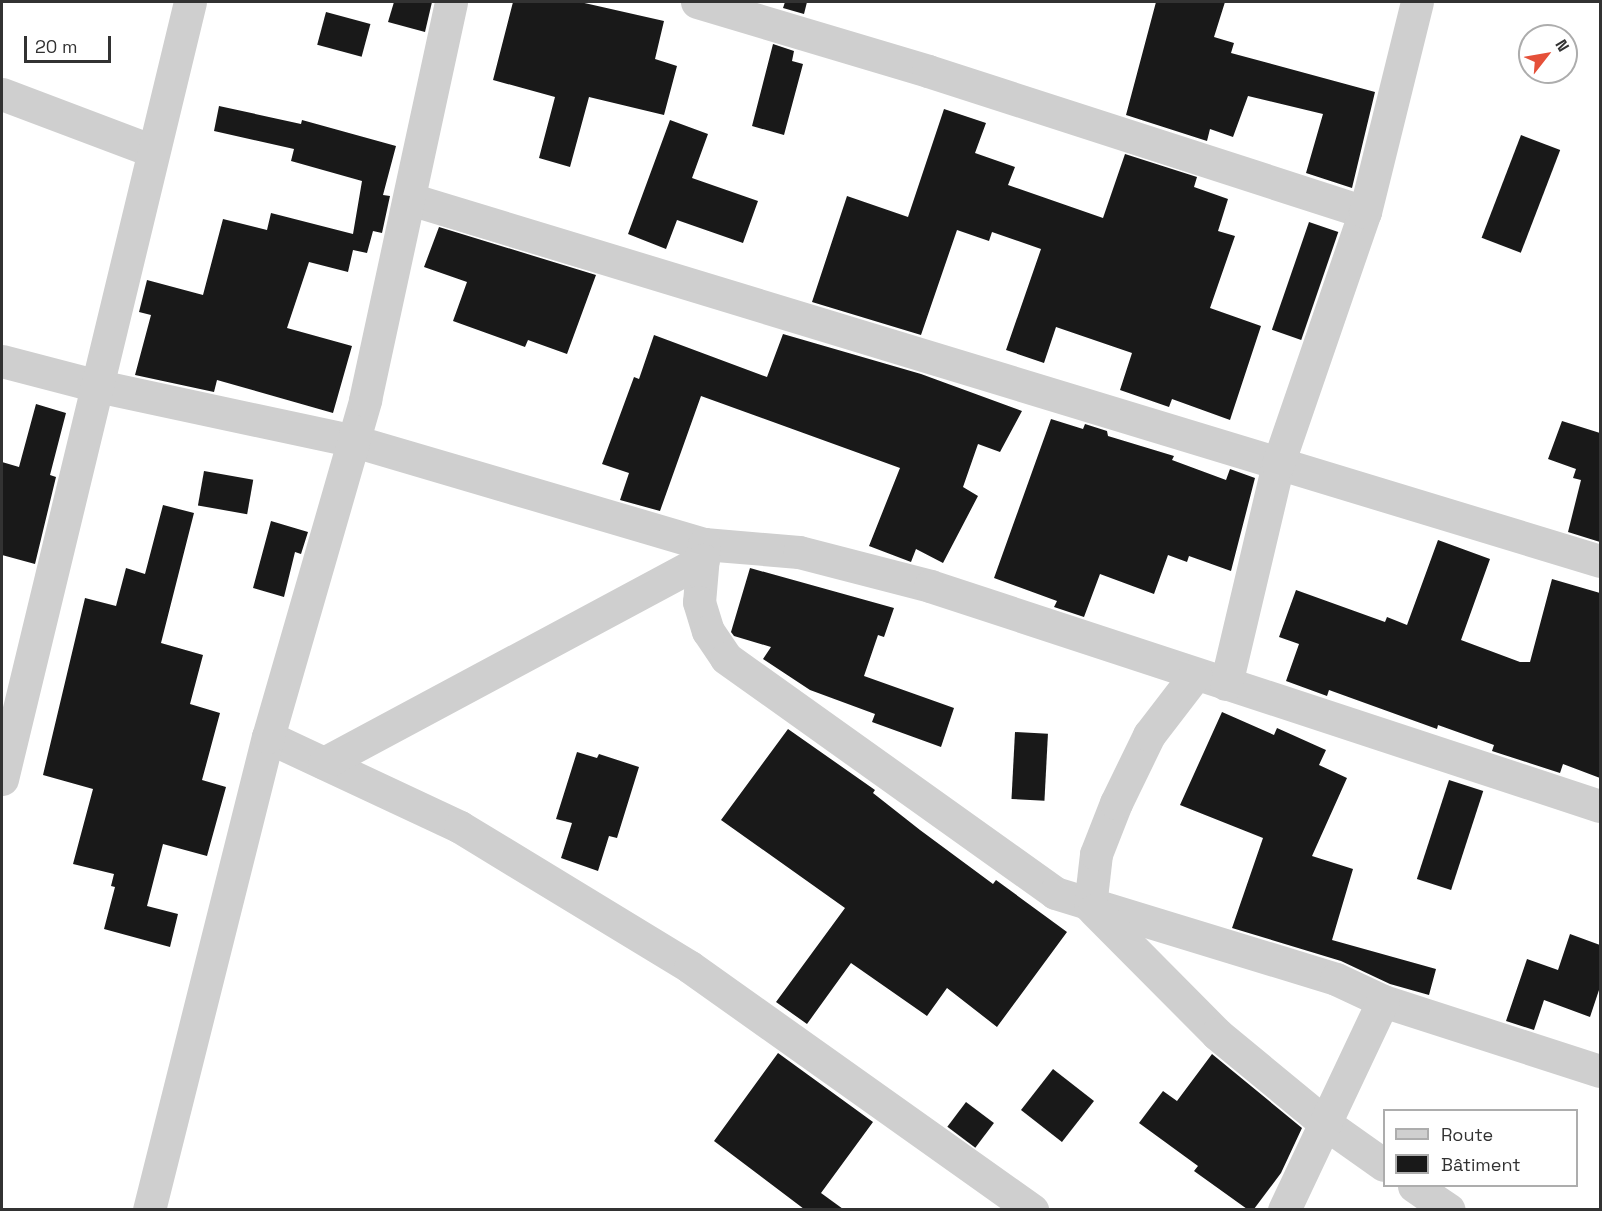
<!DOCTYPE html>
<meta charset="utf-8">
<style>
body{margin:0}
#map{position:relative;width:1602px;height:1211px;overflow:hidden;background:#fff;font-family:"Space Grotesk",sans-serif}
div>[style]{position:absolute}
.building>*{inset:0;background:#191919;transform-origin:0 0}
.minor>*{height:33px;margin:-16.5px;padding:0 16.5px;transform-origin:16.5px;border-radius:16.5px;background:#cfcfcf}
span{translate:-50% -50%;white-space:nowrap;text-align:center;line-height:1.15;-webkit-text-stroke:6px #fff;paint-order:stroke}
.frame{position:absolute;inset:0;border:3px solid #323232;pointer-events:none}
.legend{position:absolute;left:1383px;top:1109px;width:195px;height:78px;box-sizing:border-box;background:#fff;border:2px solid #adadad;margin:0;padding:8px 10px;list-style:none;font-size:18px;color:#323232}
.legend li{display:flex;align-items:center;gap:12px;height:30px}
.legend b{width:30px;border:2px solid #adadad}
.north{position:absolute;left:1518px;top:24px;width:60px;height:60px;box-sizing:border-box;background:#fff;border:2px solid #adadad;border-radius:50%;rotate:59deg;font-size:16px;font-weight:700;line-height:24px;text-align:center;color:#323232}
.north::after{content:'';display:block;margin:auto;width:21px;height:27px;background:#e55039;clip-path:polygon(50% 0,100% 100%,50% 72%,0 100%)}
.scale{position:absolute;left:24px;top:36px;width:87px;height:27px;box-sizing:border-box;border:3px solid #323232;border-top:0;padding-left:8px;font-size:18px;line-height:21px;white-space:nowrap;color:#323232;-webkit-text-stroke:4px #fff;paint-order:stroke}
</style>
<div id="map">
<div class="building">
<i style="clip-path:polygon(394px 2px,432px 2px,425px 32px,388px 22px)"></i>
<i style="clip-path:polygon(513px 2px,580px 2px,664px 21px,655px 59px,677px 66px,664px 115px,589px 97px,570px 167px,539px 158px,555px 97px,493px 80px)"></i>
<i style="clip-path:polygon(785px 2px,807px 2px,804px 14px,783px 8px)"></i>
<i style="clip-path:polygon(1156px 2px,1225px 2px,1214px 37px,1234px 43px,1231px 53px,1375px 92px,1352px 188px,1306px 173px,1323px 114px,1248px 96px,1233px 137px,1210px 129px,1207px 141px,1126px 115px)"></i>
<i style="left:326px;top:12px;width:46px;height:34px;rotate:15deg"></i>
<i style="clip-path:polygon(773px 44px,794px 51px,792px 61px,803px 64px,784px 135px,752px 126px)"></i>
<i style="clip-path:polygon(219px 106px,301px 124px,302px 120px,396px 146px,383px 195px,390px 196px,382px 233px,373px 231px,367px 253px,353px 250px,348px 272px,309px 262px,287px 328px,352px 346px,333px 413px,217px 380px,214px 392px,135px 375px,151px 315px,139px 312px,147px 280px,203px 295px,223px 219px,267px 230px,271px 213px,353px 234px,362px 181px,291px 161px,294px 149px,214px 131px)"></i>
<i style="clip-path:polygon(944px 109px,986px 123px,975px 153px,1015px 167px,1008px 185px,1103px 218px,1125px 154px,1197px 177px,1194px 187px,1228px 199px,1218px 231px,1235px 236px,1210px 308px,1261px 326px,1230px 420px,1172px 399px,1169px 407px,1120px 390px,1132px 353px,1056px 327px,1044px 363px,1006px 350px,1041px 249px,992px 232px,989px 241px,957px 230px,921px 335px,812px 302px,847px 196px,908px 217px)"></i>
<i style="clip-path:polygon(670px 120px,708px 134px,692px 178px,758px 201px,743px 243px,677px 220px,666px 249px,628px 234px)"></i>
<i style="left:1521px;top:135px;width:42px;height:110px;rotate:21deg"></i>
<i style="left:1309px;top:222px;width:31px;height:114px;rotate:19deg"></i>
<i style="clip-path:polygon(439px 227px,596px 275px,567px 354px,528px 340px,525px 347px,453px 321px,467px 282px,424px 267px)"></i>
<i style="clip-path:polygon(783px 334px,921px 374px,1022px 411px,1000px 452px,978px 444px,963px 487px,978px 496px,943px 563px,916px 549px,911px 562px,869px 546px,900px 468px,701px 396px,660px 511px,620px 500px,629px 473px,602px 464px,634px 377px,639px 379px,654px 335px,767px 377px)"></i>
<i style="clip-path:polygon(36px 404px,66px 413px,50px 475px,56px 477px,35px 564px,2px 555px,2px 462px,19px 467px)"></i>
<i style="clip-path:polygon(1051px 419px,1083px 429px,1085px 424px,1107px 431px,1108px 436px,1174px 456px,1172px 460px,1226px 480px,1230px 469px,1255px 478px,1231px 571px,1189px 556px,1187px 562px,1168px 555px,1154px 594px,1100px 574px,1084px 617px,1054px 607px,1057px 601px,994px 578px)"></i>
<i style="clip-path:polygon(1562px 421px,1600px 433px,1600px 542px,1568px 532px,1581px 480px,1573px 478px,1576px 469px,1548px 459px)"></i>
<i style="left:204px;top:471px;width:50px;height:35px;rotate:10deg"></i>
<i style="clip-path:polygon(163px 505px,194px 513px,161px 643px,203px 655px,190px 704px,220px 713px,202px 780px,226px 787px,207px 856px,163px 844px,147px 906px,178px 914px,170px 947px,104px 929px,115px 887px,111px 886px,114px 874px,73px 864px,93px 789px,43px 775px,85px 598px,116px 606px,126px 568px,145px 574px)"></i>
<i style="clip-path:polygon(271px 521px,308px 532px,301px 554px,295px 552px,284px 597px,253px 588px)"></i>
<i style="clip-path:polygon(1438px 540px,1490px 559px,1461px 640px,1520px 662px,1530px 662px,1552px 579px,1600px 593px,1600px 778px,1563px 764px,1560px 773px,1492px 751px,1494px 745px,1438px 725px,1437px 729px,1329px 690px,1327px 696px,1286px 681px,1299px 644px,1279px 637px,1296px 590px,1385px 622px,1387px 617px,1407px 625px)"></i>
<i style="clip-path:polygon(750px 568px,894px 608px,884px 637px,878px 635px,864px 676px,954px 708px,941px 747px,872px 722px,875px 714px,810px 690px,763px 659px,771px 647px,734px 636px,731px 632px)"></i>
<i style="clip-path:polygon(1222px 712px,1274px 735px,1277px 728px,1326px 750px,1319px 765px,1347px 778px,1312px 856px,1353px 869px,1332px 940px,1436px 969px,1429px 995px,1390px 984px,1341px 961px,1232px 928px,1263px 838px,1180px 805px)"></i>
<i style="clip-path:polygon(788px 729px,875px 790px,873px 793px,920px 830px,993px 884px,996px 880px,1067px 932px,997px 1027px,947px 988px,927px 1016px,851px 963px,807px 1024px,776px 1002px,845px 908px,721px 820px)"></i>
<i style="left:1015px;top:732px;width:33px;height:67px;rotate:3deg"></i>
<i style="clip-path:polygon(577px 752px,597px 758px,599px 754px,639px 767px,617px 838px,609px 836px,598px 871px,561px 858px,572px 823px,556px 819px)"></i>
<i style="left:1449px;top:780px;width:36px;height:104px;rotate:18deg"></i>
<i style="clip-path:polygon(1570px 934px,1600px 945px,1600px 987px,1590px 1017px,1544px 1000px,1534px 1030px,1506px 1021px,1527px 959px,1558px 970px)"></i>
<i style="clip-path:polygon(778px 1053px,873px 1122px,821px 1193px,843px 1209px,804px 1209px,714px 1141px)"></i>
<i style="clip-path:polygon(1212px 1054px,1302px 1128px,1281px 1173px,1254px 1209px,1247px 1209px,1194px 1171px,1198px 1166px,1139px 1123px,1163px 1091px,1177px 1101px)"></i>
<i style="left:1053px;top:1069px;width:52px;height:52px;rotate:38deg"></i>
<i style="left:966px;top:1102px;width:35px;height:31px;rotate:37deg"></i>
</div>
<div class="minor">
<i style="left:697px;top:2px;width:241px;rotate:16.6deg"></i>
<i style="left:928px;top:71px;width:459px;rotate:17.9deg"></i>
<i style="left:2px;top:94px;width:161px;rotate:20.7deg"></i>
<i style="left:410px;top:199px;width:1244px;rotate:16.92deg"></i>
<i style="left:2px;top:361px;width:99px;rotate:14.6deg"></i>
<i style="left:98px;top:386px;width:262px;rotate:12.1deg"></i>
<i style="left:354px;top:441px;width:365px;rotate:16.4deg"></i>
<i style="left:704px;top:544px;width:95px;rotate:4.8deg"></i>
<i style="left:799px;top:552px;width:135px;rotate:14.5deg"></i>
<i style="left:930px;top:586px;width:705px;rotate:18.18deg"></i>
<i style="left:704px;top:544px;width:58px;rotate:94.9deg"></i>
<i style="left:699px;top:602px;width:30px;rotate:73deg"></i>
<i style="left:708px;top:631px;width:32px;rotate:56deg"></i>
<i style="left:726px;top:658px;width:404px;rotate:35.5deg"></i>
<i style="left:1055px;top:893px;width:294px;rotate:17deg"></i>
<i style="left:1336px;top:979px;width:52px;rotate:25.1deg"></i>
<i style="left:1383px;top:1001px;width:228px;rotate:17.9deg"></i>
<i style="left:1226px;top:684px;width:226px;rotate:-76.7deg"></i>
<i style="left:1278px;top:464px;width:267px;rotate:-71deg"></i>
<i style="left:1365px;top:212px;width:216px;rotate:-76.1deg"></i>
<i style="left:268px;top:737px;width:212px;rotate:25.1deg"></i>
<i style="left:460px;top:827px;width:269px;rotate:31.3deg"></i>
<i style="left:690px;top:967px;width:420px;rotate:35.4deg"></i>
<i style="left:324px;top:763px;width:430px;rotate:-28.2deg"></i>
<i style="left:2px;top:779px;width:799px;rotate:-76.4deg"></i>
<i style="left:1090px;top:906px;width:52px;rotate:-83.4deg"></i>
<i style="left:1096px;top:854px;width:55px;rotate:-68.6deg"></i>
<i style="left:1116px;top:803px;width:76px;rotate:-64.1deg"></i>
<i style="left:1149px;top:735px;width:76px;rotate:-52.5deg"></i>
<i style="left:1094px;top:910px;width:175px;rotate:45.2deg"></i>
<i style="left:1217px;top:1034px;width:141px;rotate:39.5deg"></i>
<i style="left:1326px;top:1124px;width:71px;rotate:35.3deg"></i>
<i style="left:1414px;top:1186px;width:42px;rotate:34.4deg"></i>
<i style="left:149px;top:1210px;width:488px;rotate:-75.9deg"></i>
<i style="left:268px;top:737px;width:351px;rotate:-73.9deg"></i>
<i style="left:365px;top:400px;width:407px;rotate:-77.8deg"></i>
<i style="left:1284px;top:1210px;width:231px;rotate:-64.7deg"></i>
</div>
<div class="frame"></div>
<ul class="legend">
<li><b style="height:8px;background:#cfcfcf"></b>Route</li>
<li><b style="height:16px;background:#191919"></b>Bâtiment</li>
</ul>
<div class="north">N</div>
<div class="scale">20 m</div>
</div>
